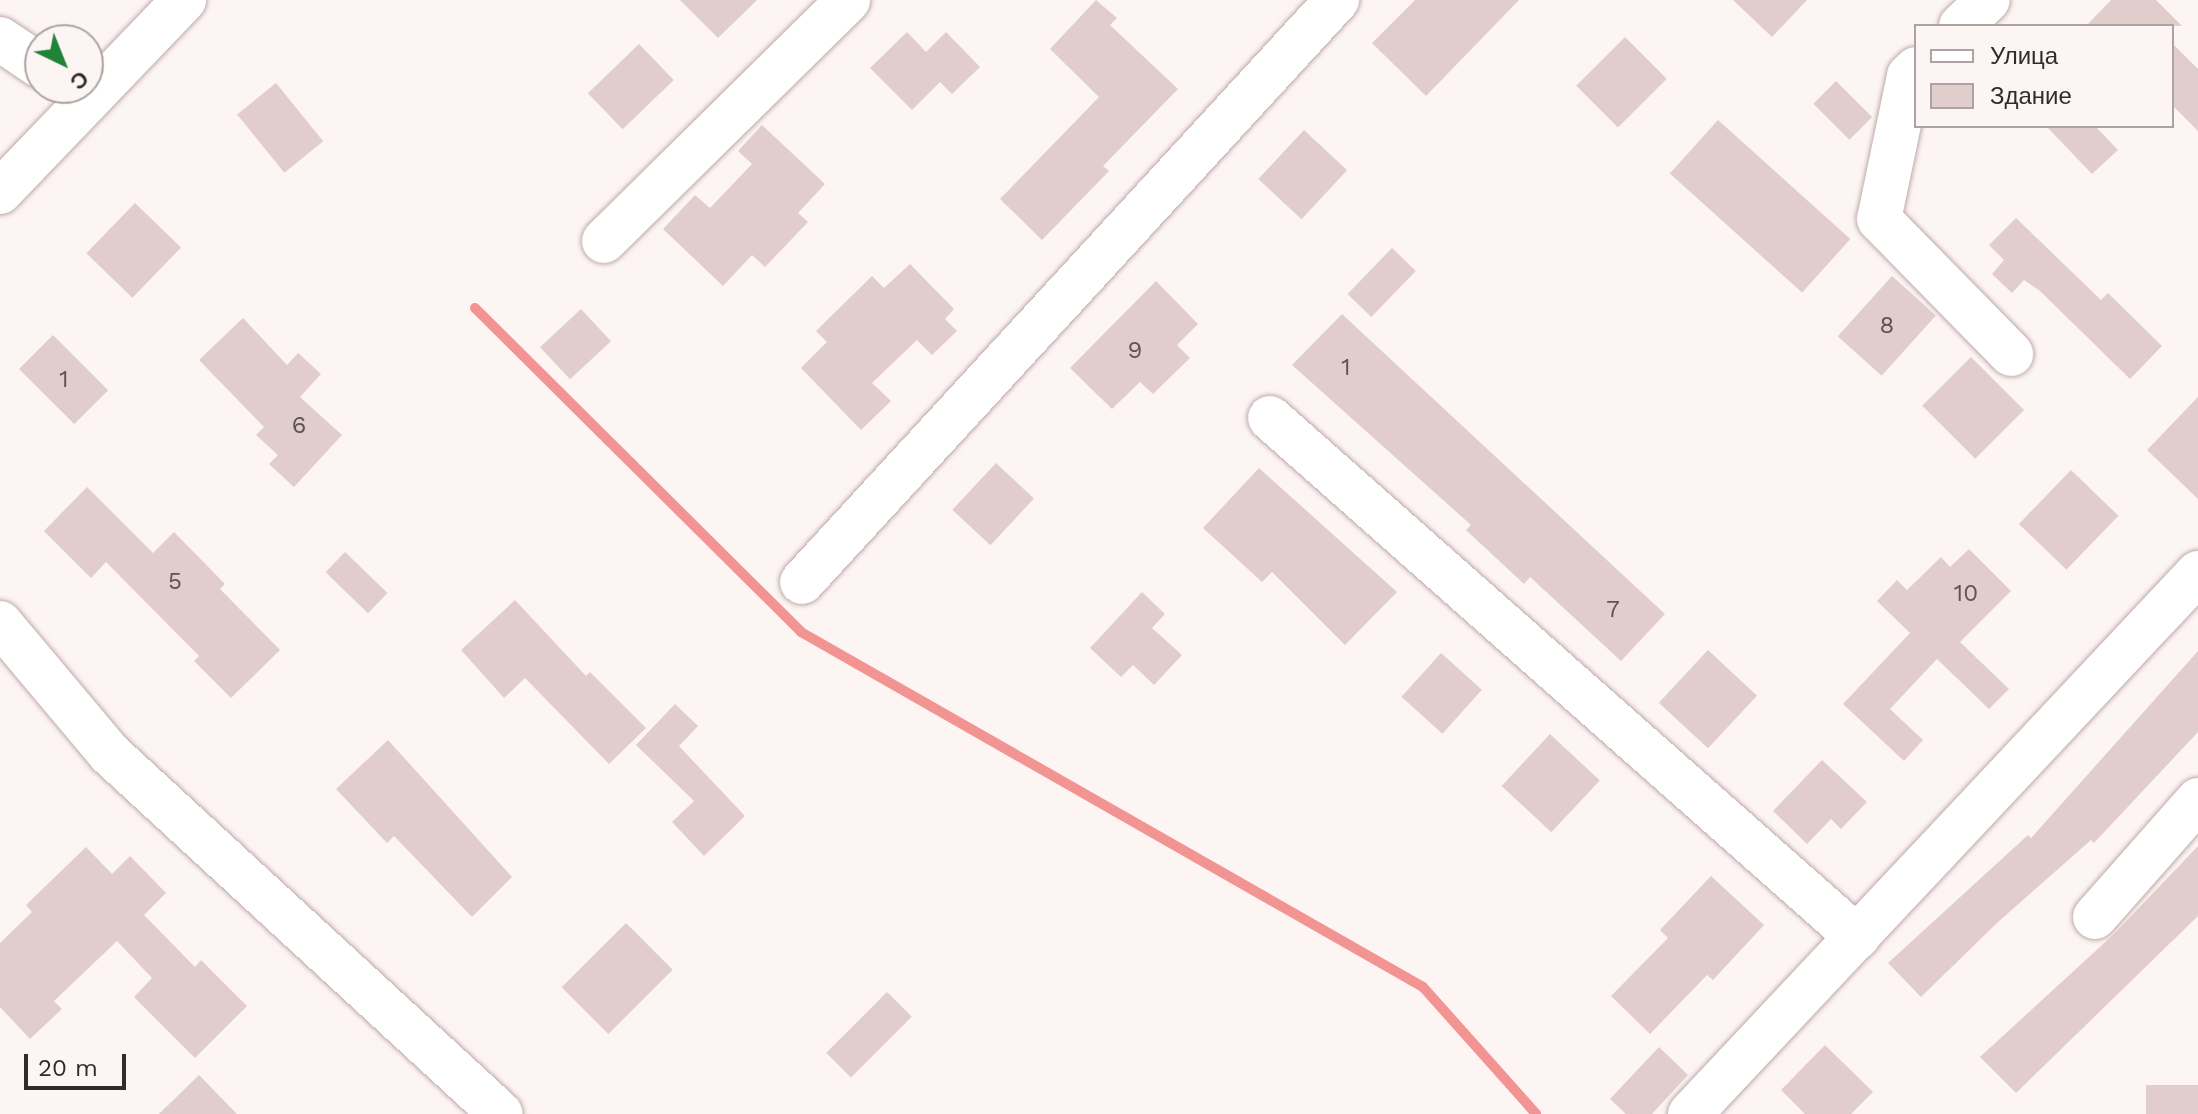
<!DOCTYPE html>
<meta charset="utf-8">
<style>
body{margin:0}
#map{position:relative;width:2198px;height:1114px;overflow:hidden;background:#fdf4f4;font-family:"Work Sans",sans-serif}
div>[style]{position:absolute}
.stream>*{height:10px;margin:-5px;padding:0 5px;transform-origin:5px;border-radius:5px;background:#f29491}
.building>*{inset:0;background:#e1cecc;transform-origin:0 0}
.roads{filter:drop-shadow(0 0 2px #bdaaa8) drop-shadow(0 0 2px #bdaaa8)}
.minor>*{height:44px;margin:-22px;padding:0 22px;transform-origin:22px;border-radius:22px;background:#fff}
span{translate:-50% -50%;white-space:nowrap;text-align:center;line-height:1.15;-webkit-text-stroke:6px #fdf4f4;paint-order:stroke}
.number-label{font-size:24px;color:#5e5453}
.number-label span{-webkit-text-stroke-width:0}
.legend{position:absolute;left:1914px;top:24px;width:260px;height:104px;box-sizing:border-box;background:#fdf4f4;border:2px solid #aca4a4;margin:0;padding:10px 14px;list-style:none;font-size:24px;color:#332b2b}
.legend li{display:flex;align-items:center;gap:16px;height:40px}
.legend b{width:40px;border:2px solid #aca4a4}
.north{position:absolute;left:24px;top:24px;width:80px;height:80px;box-sizing:border-box;background:#fdf4f4;border:2px solid #aca4a4;border-radius:50%;rotate:137deg;font-size:22px;font-weight:700;line-height:32px;text-align:center;color:#332b2b}
.north::after{content:'';display:block;margin:auto;width:28px;height:36px;background:#208337;clip-path:polygon(50% 0,100% 100%,50% 72%,0 100%)}
.scale{position:absolute;left:24px;top:1054px;width:102px;height:36px;box-sizing:border-box;border:4px solid #332b2b;border-top:0;padding-left:10px;font-size:24px;line-height:28px;white-space:nowrap;color:#332b2b;-webkit-text-stroke:6px #fdf4f4;paint-order:stroke}
</style>
<div id="map">
<div class="stream">
<i style="left:475px;top:308px;width:460px;rotate:44.8deg"></i>
<i style="left:801px;top:632px;width:716px;rotate:29.72deg"></i>
<i style="left:1423px;top:987px;width:170px;rotate:48.3deg"></i>
</div>
<div class="building">
<i style="clip-path:polygon(680px 0,757px 0,718px 38px)"></i>
<i style="clip-path:polygon(1096px 0,1117px 18px,1110px 25px,1178px 89px,1103px 166px,1109px 171px,1042px 240px,1000px 199px,1099px 97px,1050px 49px)"></i>
<i style="clip-path:polygon(1415px 0,1519px 0,1426px 96px,1372px 43px)"></i>
<i style="clip-path:polygon(1733px 0,1807px 0,1772px 37px)"></i>
<i style="clip-path:polygon(2111px 0,2156px 0,2182px 26px,2086px 26px)"></i>
<i style="clip-path:polygon(907px 32px,926px 52px,946px 32px,980px 67px,952px 94px,940px 82px,912px 110px,870px 68px)"></i>
<i style="left:1625px;top:37px;width:59px;height:69px;rotate:45deg"></i>
<i style="clip-path:polygon(2172px 43px,2198px 69px,2198px 131px,2172px 105px)"></i>
<i style="left:639px;top:44px;width:50px;height:71px;rotate:46deg"></i>
<i style="left:1836px;top:81px;width:51px;height:32px;rotate:45deg"></i>
<i style="left:276px;top:83px;width:75px;height:50px;rotate:51deg"></i>
<i style="left:1718px;top:120px;width:178px;height:72px;rotate:42deg"></i>
<i style="clip-path:polygon(762px 125px,825px 184px,798px 213px,808px 222px,765px 267px,752px 255px,723px 286px,663px 229px,695px 195px,710px 208px,752px 164px,738px 151px)"></i>
<i style="clip-path:polygon(2046px 126px,2095px 126px,2118px 150px,2092px 174px)"></i>
<i style="left:1304px;top:130px;width:59px;height:67px;rotate:43deg"></i>
<i style="left:135px;top:203px;width:64px;height:70px;rotate:44deg"></i>
<i style="clip-path:polygon(2016px 218px,2101px 300px,2108px 293px,2162px 346px,2130px 379px,2040px 291px,2024px 280px,2012px 293px,1992px 274px,2004px 260px,1989px 245px)"></i>
<i style="left:1392px;top:248px;width:33px;height:64px;rotate:44deg"></i>
<i style="clip-path:polygon(910px 264px,954px 309px,945px 319px,957px 331px,932px 355px,917px 340px,872px 383px,891px 401px,861px 430px,801px 368px,827px 342px,816px 331px,872px 276px,884px 288px)"></i>
<i style="left:1892px;top:276px;width:59px;height:81px;rotate:42deg"></i>
<i style="clip-path:polygon(1156px 281px,1198px 324px,1177px 345px,1190px 358px,1153px 394px,1140px 382px,1112px 409px,1070px 368px)"></i>
<i style="left:581px;top:309px;width:44px;height:56px;rotate:47deg"></i>
<i style="clip-path:polygon(1342px 314px,1665px 614px,1621px 661px,1530px 577px,1524px 584px,1466px 530px,1471px 525px,1292px 365px)"></i>
<i style="clip-path:polygon(243px 318px,287px 365px,298px 353px,321px 374px,300px 397px,342px 435px,294px 487px,269px 464px,278px 455px,256px 435px,264px 427px,199px 360px)"></i>
<i style="left:53px;top:335px;width:78px;height:48px;rotate:45deg"></i>
<i style="left:1971px;top:357px;width:75px;height:69px;rotate:45deg"></i>
<i style="clip-path:polygon(2198px 397px,2198px 499px,2147px 450px)"></i>
<i style="left:996px;top:463px;width:52px;height:64px;rotate:43deg"></i>
<i style="clip-path:polygon(1259px 468px,1397px 592px,1345px 645px,1272px 572px,1262px 582px,1203px 528px)"></i>
<i style="left:2071px;top:470px;width:66px;height:75px;rotate:44deg"></i>
<i style="clip-path:polygon(87px 487px,153px 553px,174px 532px,225px 584px,220px 589px,280px 650px,231px 698px,194px 661px,199px 656px,106px 562px,91px 578px,44px 531px)"></i>
<i style="clip-path:polygon(1969px 549px,2011px 591px,1960px 642px,2009px 689px,1989px 709px,1937px 659px,1890px 709px,1923px 740px,1904px 761px,1843px 704px,1910px 633px,1877px 601px,1897px 580px,1907px 590px,1941px 557px,1950px 567px)"></i>
<i style="left:345px;top:552px;width:59px;height:28px;rotate:44deg"></i>
<i style="clip-path:polygon(1142px 592px,1165px 614px,1152px 628px,1182px 655px,1154px 685px,1133px 665px,1121px 677px,1090px 648px)"></i>
<i style="clip-path:polygon(515px 600px,586px 676px,590px 672px,646px 728px,609px 764px,525px 678px,504px 698px,461px 650px)"></i>
<i style="left:1708px;top:650px;width:67px;height:72px;rotate:43deg"></i>
<i style="clip-path:polygon(2198px 651px,2198px 732px,2094px 843px,2091px 840px,1997px 923px,1921px 997px,1888px 963px,2028px 835px,2031px 838px)"></i>
<i style="left:1441px;top:653px;width:55px;height:59px;rotate:42deg"></i>
<i style="clip-path:polygon(675px 704px,698px 726px,679px 746px,745px 816px,704px 856px,672px 822px,694px 801px,636px 745px)"></i>
<i style="left:1550px;top:734px;width:68px;height:71px;rotate:43deg"></i>
<i style="clip-path:polygon(388px 740px,512px 877px,472px 917px,394px 836px,387px 843px,336px 789px)"></i>
<i style="clip-path:polygon(1822px 760px,1867px 802px,1841px 829px,1831px 819px,1807px 844px,1773px 811px)"></i>
<i style="clip-path:polygon(2198px 846px,2198px 916px,2016px 1093px,1980px 1057px,2114px 934px)"></i>
<i style="clip-path:polygon(86px 847px,112px 874px,130px 856px,166px 893px,144px 915px,195px 967px,201px 960px,247px 1006px,195px 1058px,134px 997px,152px 978px,117px 941px,54px 1001px,62px 1009px,30px 1039px,0 1007px,0 943px,32px 912px,26px 905px)"></i>
<i style="clip-path:polygon(1711px 876px,1764px 925px,1713px 980px,1707px 975px,1650px 1034px,1611px 996px,1668px 938px,1660px 930px)"></i>
<i style="left:626px;top:923px;width:66px;height:91px;rotate:45deg"></i>
<i style="left:887px;top:992px;width:35px;height:86px;rotate:45deg"></i>
<i style="clip-path:polygon(1825px 1045px,1873px 1092px,1851px 1114px,1805px 1114px,1781px 1090px)"></i>
<i style="clip-path:polygon(1659px 1047px,1688px 1075px,1652px 1114px,1626px 1114px,1610px 1099px)"></i>
<i style="clip-path:polygon(199px 1075px,237px 1114px,159px 1114px)"></i>
<i style="left:2198px;top:1085px;width:29px;height:52px;rotate:90deg"></i>
</div>
<div class="roads">
<div class="minor">
<i style="left:1961px;top:26px;width:37px;rotate:-44deg"></i>
<i style="left:0;top:39px;width:48px;rotate:34deg"></i>
<i style="left:1916px;top:69px;width:10px;rotate:135deg"></i>
<i style="left:1909px;top:76px;width:146px;rotate:101.8deg"></i>
<i style="left:1879px;top:219px;width:189px;rotate:45.6deg"></i>
<i style="left:0;top:192px;width:266px;rotate:-46.2deg"></i>
<i style="left:604px;top:241px;width:343px;rotate:-44.6deg"></i>
<i style="left:1270px;top:418px;width:784px;rotate:41.48deg"></i>
<i style="left:802px;top:582px;width:791px;rotate:-47.41deg"></i>
<i style="left:0;top:623px;width:171px;rotate:50deg"></i>
<i style="left:110px;top:754px;width:531px;rotate:42.64deg"></i>
<i style="left:2095px;top:917px;width:156px;rotate:-48.6deg"></i>
<i style="left:1690px;top:1114px;width:742px;rotate:-46.8deg"></i>
</div>
</div>
<div class="number-label">
<span style="left:1887px;top:326px">8</span>
<span style="left:1135px;top:351px">9</span>
<span style="left:1346px;top:368px">1</span>
<span style="left:64px;top:380px">1</span>
<span style="left:299px;top:426px">6</span>
<span style="left:175px;top:582px">5</span>
<span style="left:1966px;top:594px">10</span>
<span style="left:1613px;top:610px">7</span>
</div>
<ul class="legend">
<li><b style="height:10px;background:#fff"></b>Улица</li>
<li><b style="height:22px;background:#e1cecc"></b>Здание</li>
</ul>
<div class="north">С</div>
<div class="scale">20 m</div>
</div>
